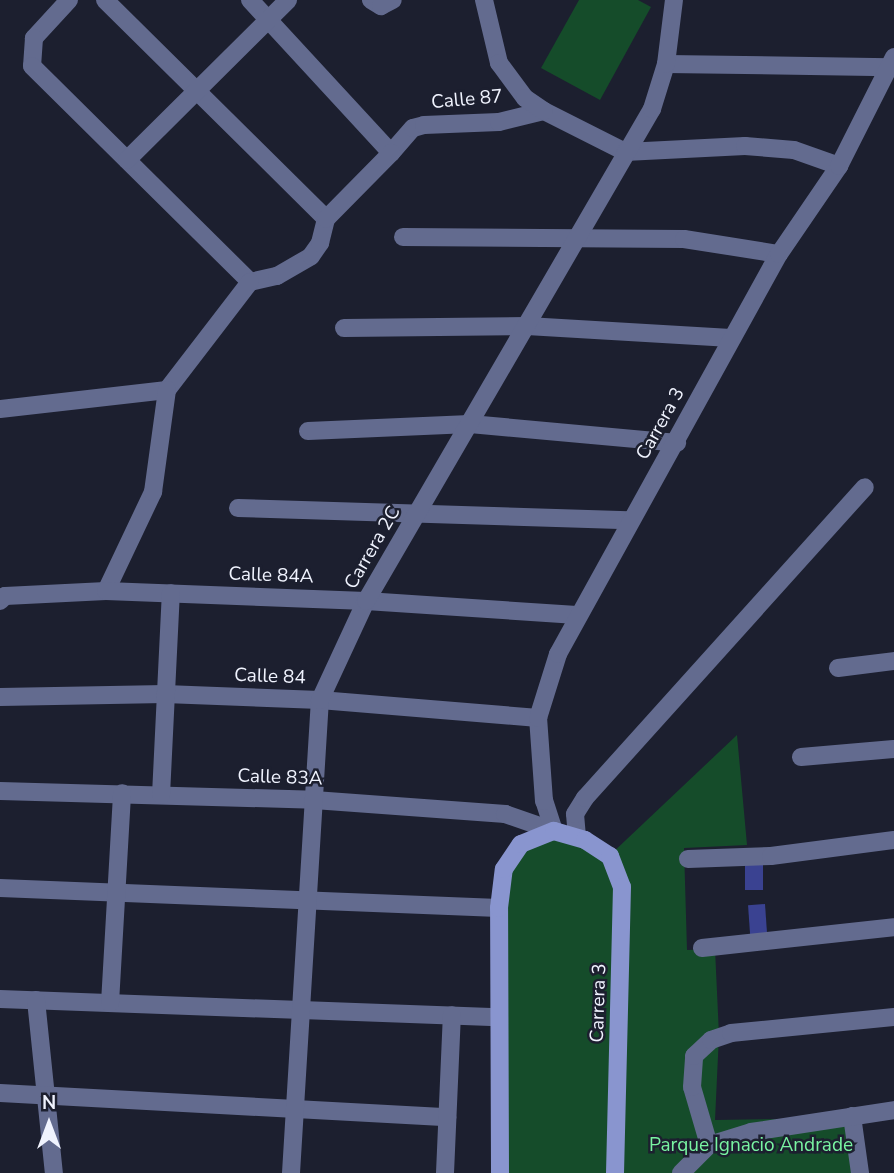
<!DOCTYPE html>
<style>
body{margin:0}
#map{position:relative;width:894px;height:1173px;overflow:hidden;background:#1c1f2f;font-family:"Nunito Sans",sans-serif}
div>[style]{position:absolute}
.green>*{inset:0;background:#154c2a}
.building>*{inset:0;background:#3a4291;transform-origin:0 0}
.street>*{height:18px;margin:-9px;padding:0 9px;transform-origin:9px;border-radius:9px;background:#636b8f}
.secondary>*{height:18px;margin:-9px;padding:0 9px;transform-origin:9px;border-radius:9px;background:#8995cf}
span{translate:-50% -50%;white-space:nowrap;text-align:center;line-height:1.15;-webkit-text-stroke:5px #1c1f2f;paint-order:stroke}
.street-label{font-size:19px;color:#f0f3fe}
.park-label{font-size:19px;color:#79f4a2}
.north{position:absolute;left:14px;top:1089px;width:70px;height:70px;-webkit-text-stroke:5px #1c1f2f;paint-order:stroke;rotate:0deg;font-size:19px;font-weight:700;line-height:28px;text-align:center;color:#f0f3fe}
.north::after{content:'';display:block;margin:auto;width:24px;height:32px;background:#f0f3fe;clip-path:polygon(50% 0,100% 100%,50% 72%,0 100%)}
</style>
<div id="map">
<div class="green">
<i style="clip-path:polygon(579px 0,638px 0,651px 7px,600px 100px,541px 68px)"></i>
<i style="clip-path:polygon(737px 735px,747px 845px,684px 848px,687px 950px,715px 949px,719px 1035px,715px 1120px,850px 1118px,858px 1173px,502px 1173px,506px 872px,522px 846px,554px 833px,609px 856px)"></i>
</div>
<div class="building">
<i style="left:745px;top:860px;width:18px;height:30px"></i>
<i style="left:765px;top:904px;width:30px;height:17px;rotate:86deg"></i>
</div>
<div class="street">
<i style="left:69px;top:0;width:52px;rotate:132.6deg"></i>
<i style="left:34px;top:38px;width:28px;rotate:94deg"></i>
<i style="left:32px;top:66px;width:307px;rotate:44.7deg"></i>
<i style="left:105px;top:0;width:311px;rotate:44.7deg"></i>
<i style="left:250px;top:0;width:208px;rotate:47.3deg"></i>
<i style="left:391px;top:153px;width:33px;rotate:-49deg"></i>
<i style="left:413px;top:128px;width:11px;rotate:-15deg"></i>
<i style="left:424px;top:125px;width:75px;rotate:-2.3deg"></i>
<i style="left:499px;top:122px;width:46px;rotate:-13.7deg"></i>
<i style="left:544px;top:111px;width:91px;rotate:26.8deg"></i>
<i style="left:625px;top:152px;width:120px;rotate:-2.9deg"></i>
<i style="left:745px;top:146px;width:49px;rotate:4.7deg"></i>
<i style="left:794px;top:150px;width:48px;rotate:19.6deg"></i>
<i style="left:371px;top:0;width:12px;rotate:31deg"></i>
<i style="left:381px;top:6px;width:13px;rotate:-27deg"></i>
<i style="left:484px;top:0;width:65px;rotate:76.6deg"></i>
<i style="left:499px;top:63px;width:44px;rotate:53.4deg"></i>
<i style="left:525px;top:98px;width:23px;rotate:34deg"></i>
<i style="left:666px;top:64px;width:224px;rotate:0.8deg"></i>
<i style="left:127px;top:160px;width:227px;rotate:-44.8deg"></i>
<i style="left:403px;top:237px;width:281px;rotate:0.4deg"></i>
<i style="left:684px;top:239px;width:96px;rotate:9deg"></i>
<i style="left:250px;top:282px;width:28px;rotate:-13deg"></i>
<i style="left:277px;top:276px;width:39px;rotate:-30deg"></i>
<i style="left:311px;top:256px;width:16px;rotate:-55deg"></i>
<i style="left:320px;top:243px;width:25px;rotate:-76deg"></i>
<i style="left:326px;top:219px;width:93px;rotate:-45.4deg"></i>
<i style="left:344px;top:328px;width:183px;rotate:-0.6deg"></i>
<i style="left:527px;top:326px;width:204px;rotate:3.4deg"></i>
<i style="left:0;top:409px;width:168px;rotate:-6.5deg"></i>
<i style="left:167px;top:390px;width:136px;rotate:-52.5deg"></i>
<i style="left:308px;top:431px;width:162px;rotate:-2.5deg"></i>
<i style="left:470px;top:424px;width:208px;rotate:5.2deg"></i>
<i style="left:238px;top:508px;width:390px;rotate:1.8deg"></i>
<i style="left:106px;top:591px;width:110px;rotate:-64.6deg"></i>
<i style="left:153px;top:492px;width:103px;rotate:-82.2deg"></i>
<i style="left:0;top:601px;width:7px;rotate:-45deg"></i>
<i style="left:5px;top:596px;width:101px;rotate:-2.8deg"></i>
<i style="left:106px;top:591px;width:260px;rotate:2.2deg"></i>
<i style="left:366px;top:601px;width:211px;rotate:3.8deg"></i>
<i style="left:838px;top:668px;width:56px;rotate:-7.1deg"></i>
<i style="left:0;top:697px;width:165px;rotate:-1deg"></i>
<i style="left:165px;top:694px;width:155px;rotate:2.2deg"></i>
<i style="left:320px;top:700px;width:219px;rotate:4.7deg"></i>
<i style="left:801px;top:757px;width:93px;rotate:-4.9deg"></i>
<i style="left:0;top:791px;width:314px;rotate:1.6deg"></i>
<i style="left:314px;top:800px;width:192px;rotate:4.2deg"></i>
<i style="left:505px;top:814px;width:52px;rotate:19.1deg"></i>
<i style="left:161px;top:795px;width:202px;rotate:-87.2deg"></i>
<i style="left:554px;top:831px;width:32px;rotate:-108deg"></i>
<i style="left:544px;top:801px;width:83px;rotate:-94.1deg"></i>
<i style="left:538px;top:718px;width:67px;rotate:-72.6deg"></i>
<i style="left:558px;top:654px;width:457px;rotate:-61.1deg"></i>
<i style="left:779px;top:254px;width:107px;rotate:-55.7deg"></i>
<i style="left:839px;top:166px;width:122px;rotate:-63.2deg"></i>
<i style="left:577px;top:837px;width:23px;rotate:-95deg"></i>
<i style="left:575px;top:814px;width:19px;rotate:-58deg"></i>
<i style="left:585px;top:798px;width:418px;rotate:-48deg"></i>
<i style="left:688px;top:859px;width:83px;rotate:-2.1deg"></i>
<i style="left:771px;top:856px;width:124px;rotate:-7.4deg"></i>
<i style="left:0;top:888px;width:499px;rotate:2.3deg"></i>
<i style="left:702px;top:948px;width:193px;rotate:-6.2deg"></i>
<i style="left:0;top:999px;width:498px;rotate:2.1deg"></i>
<i style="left:36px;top:1000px;width:174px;rotate:84.1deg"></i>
<i style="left:110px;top:1003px;width:210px;rotate:-86.7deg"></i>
<i style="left:0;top:1093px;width:448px;rotate:3.1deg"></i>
<i style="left:852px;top:1116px;width:58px;rotate:82deg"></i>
<i style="left:709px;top:1145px;width:60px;rotate:-106.3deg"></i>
<i style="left:692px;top:1087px;width:31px;rotate:-86deg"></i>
<i style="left:694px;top:1056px;width:23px;rotate:-43deg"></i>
<i style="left:711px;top:1040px;width:21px;rotate:-19deg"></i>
<i style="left:731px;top:1033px;width:164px;rotate:-5.6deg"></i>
<i style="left:291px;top:1173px;width:474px;rotate:-86.5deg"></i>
<i style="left:320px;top:700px;width:109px;rotate:-65.1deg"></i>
<i style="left:366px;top:601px;width:569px;rotate:-59.83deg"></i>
<i style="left:652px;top:109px;width:47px;rotate:-72.7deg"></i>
<i style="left:666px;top:64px;width:64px;rotate:-82.9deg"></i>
<i style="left:445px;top:1173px;width:158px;rotate:-87.5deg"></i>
<i style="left:681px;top:1173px;width:40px;rotate:-45deg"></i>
<i style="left:709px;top:1145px;width:44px;rotate:-17.2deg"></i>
<i style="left:751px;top:1132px;width:145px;rotate:-8.7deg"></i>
</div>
<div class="secondary">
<i style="left:500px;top:1173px;width:265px;rotate:-90.2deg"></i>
<i style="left:499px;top:908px;width:39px;rotate:-83deg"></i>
<i style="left:504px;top:869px;width:30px;rotate:-56deg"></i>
<i style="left:521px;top:844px;width:35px;rotate:-22deg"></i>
<i style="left:554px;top:831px;width:32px;rotate:16deg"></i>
<i style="left:585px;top:840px;width:30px;rotate:33deg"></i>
<i style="left:610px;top:856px;width:33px;rotate:69deg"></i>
<i style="left:622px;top:887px;width:286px;rotate:91.4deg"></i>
</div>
<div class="street-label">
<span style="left:467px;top:100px;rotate:-5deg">Calle 87</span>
<span style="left:661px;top:424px;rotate:-61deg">Carrera 3</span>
<span style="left:373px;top:548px;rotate:-60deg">Carrera 2C</span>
<span style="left:271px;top:576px;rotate:2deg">Calle 84A</span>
<span style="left:270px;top:677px;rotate:2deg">Calle 84</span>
<span style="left:280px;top:778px;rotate:2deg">Calle 83A</span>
<span style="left:599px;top:1003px;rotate:-88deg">Carrera 3</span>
</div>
<div class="park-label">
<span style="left:751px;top:1146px">Parque Ignacio Andrade</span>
</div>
<div class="north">N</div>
</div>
